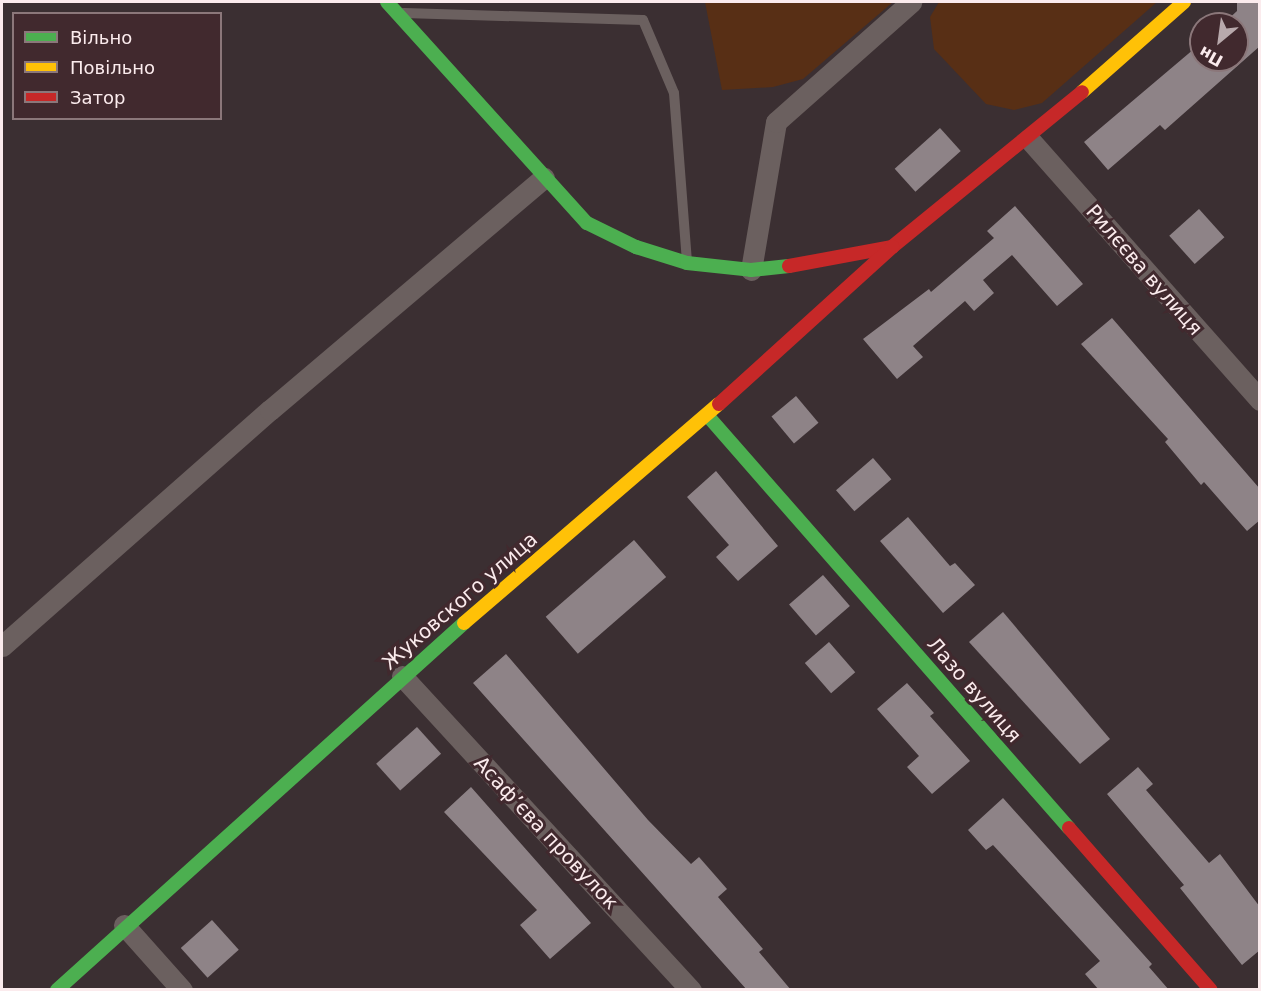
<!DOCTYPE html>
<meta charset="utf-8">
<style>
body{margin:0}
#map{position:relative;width:1261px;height:991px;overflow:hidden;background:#3b2f32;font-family:"DejaVu Sans",sans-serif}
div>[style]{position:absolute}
.green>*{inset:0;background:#582f15}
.building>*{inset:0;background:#8e8387;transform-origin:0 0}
.lane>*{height:10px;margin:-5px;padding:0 5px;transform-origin:5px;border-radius:5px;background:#6b605f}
.street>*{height:21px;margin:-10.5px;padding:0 10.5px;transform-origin:10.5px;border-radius:10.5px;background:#6b605f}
.fast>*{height:14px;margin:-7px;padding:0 7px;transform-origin:7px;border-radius:7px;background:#4caf50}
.slow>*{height:14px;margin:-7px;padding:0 7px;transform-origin:7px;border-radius:7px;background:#ffc107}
.jam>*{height:14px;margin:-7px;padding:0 7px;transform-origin:7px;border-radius:7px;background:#c62828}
span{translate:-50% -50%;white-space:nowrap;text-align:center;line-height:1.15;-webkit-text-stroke:6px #41292e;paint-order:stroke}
.street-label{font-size:20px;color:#fbebed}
.frame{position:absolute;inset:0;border:3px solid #fbebed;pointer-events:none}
.legend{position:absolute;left:12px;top:12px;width:210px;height:108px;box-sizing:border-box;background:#41292e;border:2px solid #8b777a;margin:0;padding:8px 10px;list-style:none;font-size:18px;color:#fbebed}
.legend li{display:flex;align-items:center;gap:12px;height:30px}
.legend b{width:30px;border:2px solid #8b777a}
.north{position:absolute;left:1189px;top:12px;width:60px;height:60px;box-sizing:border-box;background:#41292e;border:2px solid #8b777a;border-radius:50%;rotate:209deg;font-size:16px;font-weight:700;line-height:24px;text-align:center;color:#fbebed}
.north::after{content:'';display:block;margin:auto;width:21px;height:27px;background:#b8a9ac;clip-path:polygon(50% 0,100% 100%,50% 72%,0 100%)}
</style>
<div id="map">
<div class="green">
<i style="clip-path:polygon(705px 2px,893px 2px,803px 79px,773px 87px,722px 90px)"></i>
<i style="clip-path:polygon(939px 2px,1157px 2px,1042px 103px,1014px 110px,986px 104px,934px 49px,930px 17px)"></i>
</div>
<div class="building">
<i style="clip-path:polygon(1237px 2px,1260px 2px,1260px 46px,1165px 130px,1160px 125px,1108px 170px,1084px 142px,1201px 43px,1201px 60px,1237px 60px,1237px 24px,1223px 24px,1237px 11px)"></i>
<i style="left:940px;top:128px;width:31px;height:61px;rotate:48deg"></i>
<i style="clip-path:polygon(1015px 206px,1083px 284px,1057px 306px,1012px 255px,983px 280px,994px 293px,974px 311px,965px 301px,913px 346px,923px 357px,897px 379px,863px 339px,929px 289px,931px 292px,994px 238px,987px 231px)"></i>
<i style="left:1199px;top:209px;width:38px;height:40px;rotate:48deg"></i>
<i style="clip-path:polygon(1112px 318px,1260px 489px,1260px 520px,1247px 531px,1204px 482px,1201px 485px,1165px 442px,1168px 439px,1081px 344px)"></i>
<i style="left:796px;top:396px;width:35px;height:32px;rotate:50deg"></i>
<i style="left:873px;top:458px;width:28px;height:49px;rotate:49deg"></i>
<i style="clip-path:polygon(716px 471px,778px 546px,738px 581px,716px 557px,729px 545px,687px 497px)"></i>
<i style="clip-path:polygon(908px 517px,950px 566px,955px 563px,975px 585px,943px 613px,880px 541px)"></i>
<i style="left:634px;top:540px;width:49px;height:117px;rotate:49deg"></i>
<i style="left:823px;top:575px;width:41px;height:45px;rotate:49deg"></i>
<i style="clip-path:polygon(1003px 612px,1110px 739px,1080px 764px,969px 642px)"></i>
<i style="left:829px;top:642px;width:40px;height:32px;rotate:49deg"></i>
<i style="clip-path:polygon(506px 654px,648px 820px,691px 864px,699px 857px,727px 889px,718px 897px,763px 949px,759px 952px,791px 990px,747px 990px,473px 683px)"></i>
<i style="clip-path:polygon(907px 683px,934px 713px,930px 716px,970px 761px,932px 794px,907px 767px,919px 756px,877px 709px)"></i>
<i style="left:417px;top:727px;width:36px;height:55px;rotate:48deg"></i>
<i style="clip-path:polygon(1138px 767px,1153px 784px,1146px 790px,1209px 863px,1220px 854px,1260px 907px,1260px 950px,1242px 965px,1180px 888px,1184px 885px,1107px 794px)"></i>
<i style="clip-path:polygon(471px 787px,591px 923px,550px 959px,520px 925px,537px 910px,444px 812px)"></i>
<i style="clip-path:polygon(1003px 798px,1152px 964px,1149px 967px,1169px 990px,1099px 990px,1085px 974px,1100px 961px,993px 845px,986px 850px,968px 830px)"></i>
<i style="left:212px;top:920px;width:40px;height:42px;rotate:48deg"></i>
</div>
<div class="lane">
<i style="left:404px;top:13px;width:239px;rotate:1.7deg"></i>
<i style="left:643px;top:20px;width:79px;rotate:67deg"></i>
<i style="left:674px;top:93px;width:169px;rotate:85.6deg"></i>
</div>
<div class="street">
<i style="left:1029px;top:139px;width:349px;rotate:48.5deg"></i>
<i style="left:751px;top:270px;width:150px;rotate:-80.4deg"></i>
<i style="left:776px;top:122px;width:181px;rotate:-41.6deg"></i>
<i style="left:2px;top:646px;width:357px;rotate:-41.4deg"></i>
<i style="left:270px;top:410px;width:359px;rotate:-40.3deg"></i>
<i style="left:402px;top:676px;width:427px;rotate:47.4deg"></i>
<i style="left:124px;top:925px;width:87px;rotate:48.3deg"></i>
</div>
<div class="fast">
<i style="left:387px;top:2px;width:298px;rotate:47.9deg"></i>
<i style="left:587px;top:223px;width:55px;rotate:26.1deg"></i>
<i style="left:636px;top:247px;width:53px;rotate:17.4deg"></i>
<i style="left:687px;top:263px;width:64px;rotate:6.2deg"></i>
<i style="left:751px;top:270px;width:38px;rotate:-6deg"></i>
<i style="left:707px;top:415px;width:549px;rotate:48.77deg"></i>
<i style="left:57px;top:990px;width:548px;rotate:-42.04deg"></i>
</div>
<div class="slow">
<i style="left:1082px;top:92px;width:136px;rotate:-41.4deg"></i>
<i style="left:464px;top:623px;width:336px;rotate:-40.7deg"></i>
</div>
<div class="jam">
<i style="left:789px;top:266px;width:105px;rotate:-10.5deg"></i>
<i style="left:892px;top:247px;width:245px;rotate:-39.2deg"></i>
<i style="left:719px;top:404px;width:234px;rotate:-42.2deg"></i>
<i style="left:1069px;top:828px;width:215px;rotate:48.8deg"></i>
</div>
<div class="street-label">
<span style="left:1144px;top:270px;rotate:49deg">Рилєєва вулиця</span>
<span style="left:460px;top:601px;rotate:-41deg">Жуковского улица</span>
<span style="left:974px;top:690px;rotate:49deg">Лазо вулиця</span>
<span style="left:546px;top:833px;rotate:47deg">Асаф’єва провулок</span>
</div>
<div class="frame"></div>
<ul class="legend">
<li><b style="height:8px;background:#4caf50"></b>Вільно</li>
<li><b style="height:8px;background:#ffc107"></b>Повільно</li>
<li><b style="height:8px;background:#c62828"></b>Затор</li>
</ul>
<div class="north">Пн</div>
</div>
